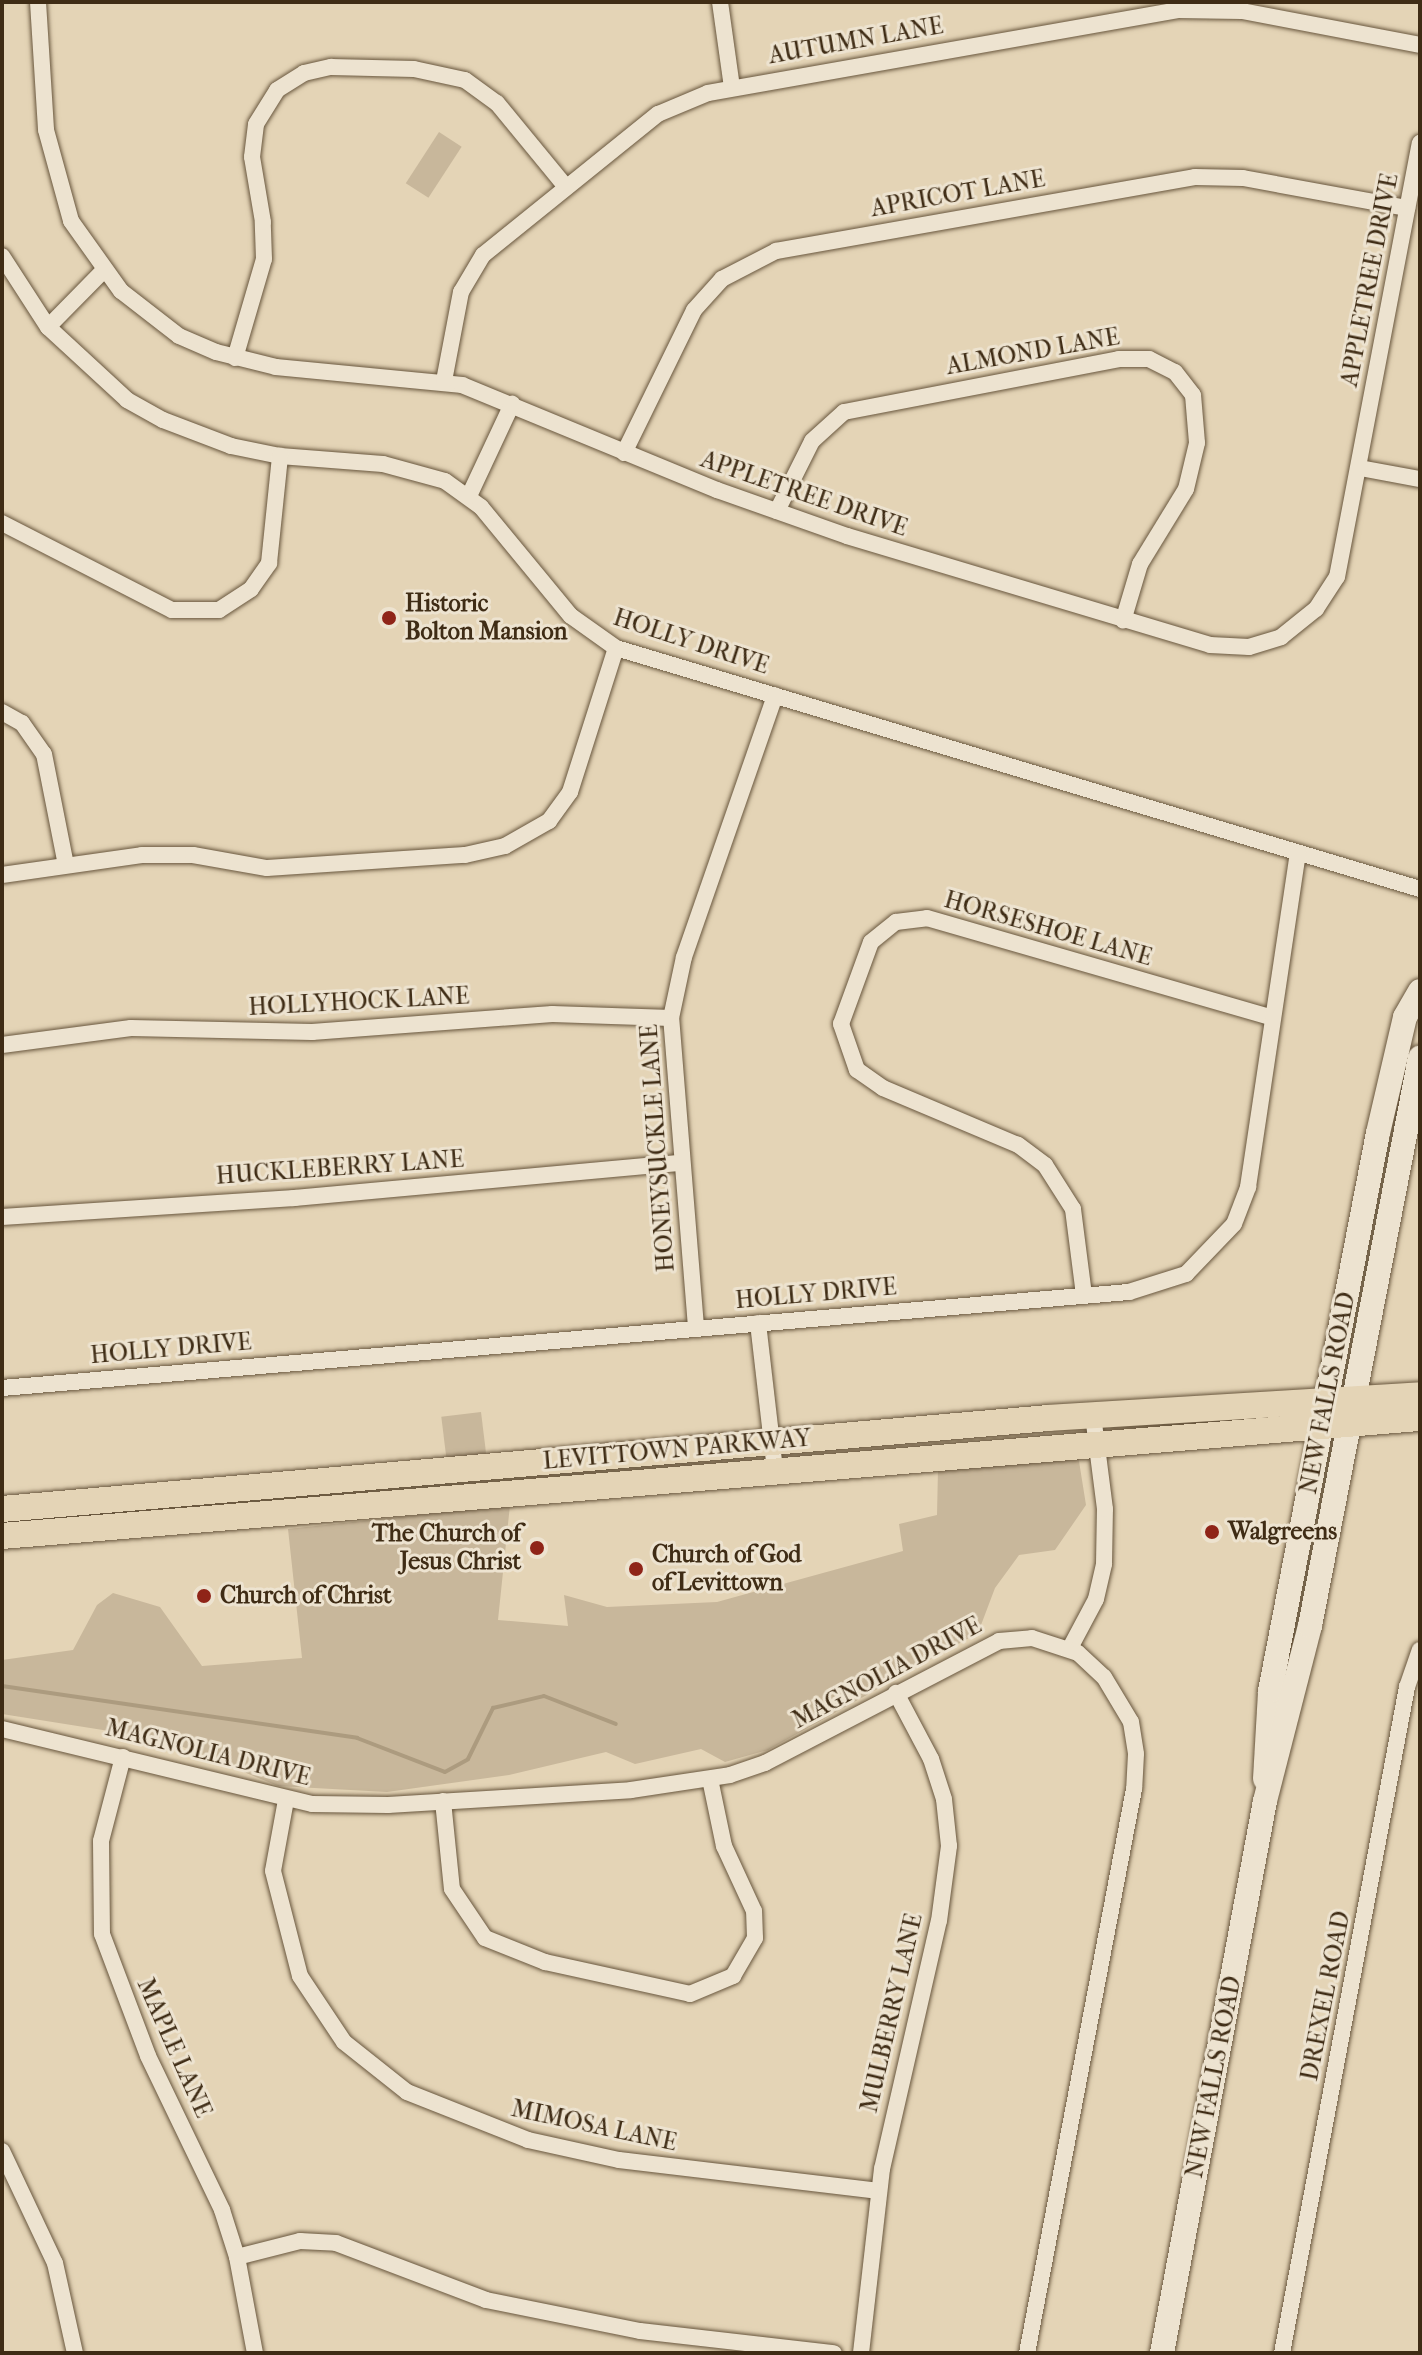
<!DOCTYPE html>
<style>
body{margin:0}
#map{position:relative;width:1422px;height:2355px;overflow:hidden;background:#e4d4b6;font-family:"IM FELL French Canon",serif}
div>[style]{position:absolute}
.green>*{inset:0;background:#c8b79b;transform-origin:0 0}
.stream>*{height:4px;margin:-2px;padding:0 2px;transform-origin:2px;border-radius:2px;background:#ac9b7f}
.roads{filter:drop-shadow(0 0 2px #68563d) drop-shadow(0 0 2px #68563d)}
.street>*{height:16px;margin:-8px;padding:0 8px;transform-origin:8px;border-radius:8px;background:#ede3d0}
.secondary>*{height:24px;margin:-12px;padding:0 12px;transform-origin:12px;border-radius:12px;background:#ede3d0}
.primary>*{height:26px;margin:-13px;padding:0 13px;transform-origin:13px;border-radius:13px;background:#e4d4b6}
.dots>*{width:22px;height:22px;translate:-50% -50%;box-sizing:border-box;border:4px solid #ede3d0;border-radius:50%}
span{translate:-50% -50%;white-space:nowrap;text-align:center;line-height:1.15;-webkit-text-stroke:6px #ede3d0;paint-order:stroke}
.street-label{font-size:24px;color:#3f2c15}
.poi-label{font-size:24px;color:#3f2c15;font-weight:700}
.left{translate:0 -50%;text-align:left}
.right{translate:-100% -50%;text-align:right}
.frame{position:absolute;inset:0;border:4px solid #3f2c15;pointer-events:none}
</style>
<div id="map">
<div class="green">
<i style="left:439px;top:132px;width:27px;height:61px;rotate:33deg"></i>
<i style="left:481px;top:1412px;width:43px;height:40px;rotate:83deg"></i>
<i style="clip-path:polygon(1078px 1455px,1086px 1505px,1055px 1550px,1019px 1555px,995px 1588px,978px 1633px,768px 1750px,725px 1762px,701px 1749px,635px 1764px,606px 1752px,509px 1775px,387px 1792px,278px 1786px,166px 1740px,2px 1714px,2px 1660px,73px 1650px,97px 1605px,113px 1593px,160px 1607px,202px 1666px,302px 1658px,288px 1529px,510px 1505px,498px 1620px,568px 1626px,564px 1595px,607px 1607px,717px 1602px,903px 1551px,899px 1524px,937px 1515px,938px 1469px)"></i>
</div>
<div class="stream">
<i style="left:2px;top:1686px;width:359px;rotate:8.3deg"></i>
<i style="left:357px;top:1738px;width:94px;rotate:21.1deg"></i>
<i style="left:445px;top:1772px;width:26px;rotate:-29deg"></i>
<i style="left:468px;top:1759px;width:57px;rotate:-63.9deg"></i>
<i style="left:493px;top:1708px;width:52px;rotate:-13.2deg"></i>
<i style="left:544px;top:1696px;width:77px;rotate:21.3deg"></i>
</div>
<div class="roads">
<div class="street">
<i style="left:38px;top:2px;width:128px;rotate:86.4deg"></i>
<i style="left:46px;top:130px;width:94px;rotate:74.6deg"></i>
<i style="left:71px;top:221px;width:86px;rotate:54.5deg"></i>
<i style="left:121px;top:291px;width:73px;rotate:37.8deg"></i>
<i style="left:179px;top:336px;width:40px;rotate:23.4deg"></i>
<i style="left:216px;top:352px;width:62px;rotate:14deg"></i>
<i style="left:276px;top:367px;width:187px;rotate:5.5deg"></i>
<i style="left:462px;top:385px;width:276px;rotate:22.4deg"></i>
<i style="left:717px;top:490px;width:138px;rotate:19.5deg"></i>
<i style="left:847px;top:536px;width:379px;rotate:16.7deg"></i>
<i style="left:1210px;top:645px;width:39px;rotate:3deg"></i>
<i style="left:1249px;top:647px;width:34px;rotate:-17deg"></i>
<i style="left:1281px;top:637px;width:45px;rotate:-38.7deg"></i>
<i style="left:1316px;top:609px;width:38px;rotate:-57deg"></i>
<i style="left:1337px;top:577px;width:442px;rotate:-79.2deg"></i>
<i style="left:720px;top:2px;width:86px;rotate:82deg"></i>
<i style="left:2px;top:256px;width:85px;rotate:57.1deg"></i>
<i style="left:48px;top:327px;width:108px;rotate:42.7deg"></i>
<i style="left:127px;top:400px;width:41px;rotate:29.1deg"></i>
<i style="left:163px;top:420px;width:73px;rotate:20.9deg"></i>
<i style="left:231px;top:446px;width:50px;rotate:11.5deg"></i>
<i style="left:280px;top:456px;width:103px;rotate:4.4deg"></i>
<i style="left:383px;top:464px;width:64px;rotate:15.3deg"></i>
<i style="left:445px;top:481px;width:44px;rotate:35.8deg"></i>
<i style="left:481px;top:507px;width:141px;rotate:50.5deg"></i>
<i style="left:571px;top:616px;width:55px;rotate:35.4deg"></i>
<i style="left:616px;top:648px;width:839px;rotate:16.69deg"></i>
<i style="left:48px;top:327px;width:78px;rotate:-45.5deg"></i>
<i style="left:235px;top:358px;width:103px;rotate:-73.7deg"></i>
<i style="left:264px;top:259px;width:37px;rotate:-92deg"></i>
<i style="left:263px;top:222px;width:66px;rotate:-99.6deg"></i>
<i style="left:252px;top:157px;width:33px;rotate:-83deg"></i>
<i style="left:256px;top:124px;width:40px;rotate:-58deg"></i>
<i style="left:277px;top:90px;width:32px;rotate:-32deg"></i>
<i style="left:304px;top:73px;width:28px;rotate:-13deg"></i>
<i style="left:331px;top:67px;width:83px;rotate:1.4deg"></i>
<i style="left:414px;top:69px;width:52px;rotate:12.2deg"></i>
<i style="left:465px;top:80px;width:39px;rotate:36deg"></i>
<i style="left:497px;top:103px;width:109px;rotate:50.6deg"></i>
<i style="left:444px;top:381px;width:91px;rotate:-79.2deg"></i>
<i style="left:461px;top:292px;width:43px;rotate:-59.3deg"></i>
<i style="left:483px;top:255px;width:225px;rotate:-38.9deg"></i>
<i style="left:658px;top:114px;width:54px;rotate:-22.8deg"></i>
<i style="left:708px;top:93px;width:477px;rotate:-10deg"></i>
<i style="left:1178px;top:10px;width:64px;rotate:0.9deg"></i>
<i style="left:1242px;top:11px;width:181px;rotate:10.8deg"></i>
<i style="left:624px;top:453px;width:159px;rotate:-63.9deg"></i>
<i style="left:694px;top:310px;width:42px;rotate:-47.9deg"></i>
<i style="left:722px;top:279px;width:61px;rotate:-27.4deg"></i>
<i style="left:776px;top:251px;width:425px;rotate:-10deg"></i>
<i style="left:1195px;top:177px;width:48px;rotate:1.2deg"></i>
<i style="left:1243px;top:178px;width:167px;rotate:10.4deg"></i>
<i style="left:1360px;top:468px;width:61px;rotate:10.4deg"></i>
<i style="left:469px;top:496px;width:102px;rotate:-64.9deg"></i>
<i style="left:777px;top:511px;width:78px;rotate:-63.4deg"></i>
<i style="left:812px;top:441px;width:43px;rotate:-42.2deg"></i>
<i style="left:844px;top:412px;width:280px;rotate:-10.9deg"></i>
<i style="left:1119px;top:359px;width:30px"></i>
<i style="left:1149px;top:359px;width:29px;rotate:27deg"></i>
<i style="left:1175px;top:372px;width:29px;rotate:52deg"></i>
<i style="left:1193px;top:395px;width:48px;rotate:85.2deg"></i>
<i style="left:1197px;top:443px;width:47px;rotate:103.4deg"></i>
<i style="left:1186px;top:489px;width:88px;rotate:121.5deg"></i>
<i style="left:1140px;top:564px;width:59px;rotate:106.6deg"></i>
<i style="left:2px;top:523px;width:191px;rotate:27.1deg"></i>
<i style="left:172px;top:610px;width:47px"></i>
<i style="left:219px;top:610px;width:38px;rotate:-33deg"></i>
<i style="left:251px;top:589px;width:32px;rotate:-55deg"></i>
<i style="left:269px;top:563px;width:108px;rotate:-84.1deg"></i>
<i style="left:2px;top:712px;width:23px;rotate:29deg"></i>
<i style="left:22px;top:723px;width:38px;rotate:55deg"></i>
<i style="left:44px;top:754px;width:113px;rotate:78.8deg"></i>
<i style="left:2px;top:875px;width:141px;rotate:-8.1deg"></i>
<i style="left:142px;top:855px;width:51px"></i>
<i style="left:193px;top:855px;width:75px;rotate:10deg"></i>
<i style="left:267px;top:868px;width:198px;rotate:-3.8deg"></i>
<i style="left:465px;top:855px;width:41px;rotate:-12.7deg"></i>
<i style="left:505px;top:846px;width:51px;rotate:-29.6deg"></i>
<i style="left:549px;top:821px;width:36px;rotate:-54deg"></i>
<i style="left:570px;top:792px;width:151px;rotate:-72.3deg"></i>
<i style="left:2px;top:1045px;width:130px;rotate:-7.5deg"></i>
<i style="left:131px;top:1028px;width:181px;rotate:1.3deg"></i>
<i style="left:312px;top:1032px;width:241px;rotate:-4.3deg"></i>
<i style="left:552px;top:1014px;width:119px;rotate:1.9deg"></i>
<i style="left:2px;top:1217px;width:293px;rotate:-3.7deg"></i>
<i style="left:294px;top:1198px;width:389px;rotate:-5.2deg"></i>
<i style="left:1084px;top:1295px;width:87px;rotate:-97.3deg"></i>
<i style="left:1073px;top:1209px;width:52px;rotate:-122.5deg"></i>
<i style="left:1045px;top:1165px;width:34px;rotate:-143deg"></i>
<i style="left:1018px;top:1145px;width:147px;rotate:-157.1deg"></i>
<i style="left:883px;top:1088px;width:32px;rotate:-145deg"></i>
<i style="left:857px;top:1070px;width:49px;rotate:-109.2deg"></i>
<i style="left:841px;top:1024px;width:87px;rotate:-69.9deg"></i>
<i style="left:871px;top:942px;width:32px;rotate:-39deg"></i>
<i style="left:896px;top:922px;width:31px;rotate:-7deg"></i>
<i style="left:927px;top:918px;width:360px;rotate:16.1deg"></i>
<i style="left:758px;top:1323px;width:147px;rotate:83.4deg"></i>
<i style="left:696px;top:1327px;width:310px;rotate:-94.6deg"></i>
<i style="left:671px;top:1018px;width:62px;rotate:-78deg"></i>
<i style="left:684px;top:957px;width:277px;rotate:-70.8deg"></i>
<i style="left:2px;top:1388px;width:1131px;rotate:-4.87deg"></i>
<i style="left:1129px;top:1292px;width:60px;rotate:-17.5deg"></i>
<i style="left:1186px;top:1274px;width:69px;rotate:-46.2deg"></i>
<i style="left:1234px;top:1224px;width:40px;rotate:-69deg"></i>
<i style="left:1248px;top:1187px;width:338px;rotate:-81.5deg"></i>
<i style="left:1070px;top:1648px;width:55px;rotate:-62deg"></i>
<i style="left:1096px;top:1599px;width:36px;rotate:-77deg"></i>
<i style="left:1104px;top:1564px;width:55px;rotate:-89deg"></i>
<i style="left:1105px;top:1509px;width:95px;rotate:-97.3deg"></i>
<i style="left:2px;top:1729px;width:319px;rotate:13.6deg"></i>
<i style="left:312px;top:1804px;width:76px;rotate:0.8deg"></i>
<i style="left:388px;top:1805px;width:243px;rotate:-3.5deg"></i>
<i style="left:631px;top:1790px;width:100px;rotate:-8.6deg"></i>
<i style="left:730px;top:1775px;width:37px;rotate:-19deg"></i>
<i style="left:765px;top:1763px;width:264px;rotate:-27.5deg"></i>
<i style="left:999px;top:1641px;width:33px;rotate:-5deg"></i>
<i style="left:1032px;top:1638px;width:48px;rotate:18.1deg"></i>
<i style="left:1078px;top:1653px;width:35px;rotate:43deg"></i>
<i style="left:1104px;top:1677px;width:52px;rotate:59deg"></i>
<i style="left:1131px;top:1722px;width:32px;rotate:81deg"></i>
<i style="left:1136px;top:1754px;width:35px;rotate:93deg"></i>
<i style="left:1134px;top:1789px;width:574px;rotate:100.74deg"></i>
<i style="left:123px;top:1757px;width:87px;rotate:104.7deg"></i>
<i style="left:101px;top:1841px;width:93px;rotate:89.4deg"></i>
<i style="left:102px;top:1934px;width:130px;rotate:69.3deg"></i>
<i style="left:148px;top:2056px;width:171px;rotate:64.3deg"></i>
<i style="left:222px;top:2210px;width:49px;rotate:72.3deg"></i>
<i style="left:237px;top:2257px;width:98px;rotate:79.4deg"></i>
<i style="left:286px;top:1800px;width:72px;rotate:100.4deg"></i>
<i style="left:273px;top:1871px;width:108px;rotate:75.6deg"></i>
<i style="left:300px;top:1976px;width:79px;rotate:56.3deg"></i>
<i style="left:344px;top:2042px;width:80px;rotate:38.4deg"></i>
<i style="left:407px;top:2092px;width:130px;rotate:21.6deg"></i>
<i style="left:528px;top:2140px;width:93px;rotate:12.4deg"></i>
<i style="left:619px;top:2160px;width:262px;rotate:6.8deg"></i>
<i style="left:443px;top:1801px;width:88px;rotate:84.2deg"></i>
<i style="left:452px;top:1889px;width:59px;rotate:56deg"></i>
<i style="left:485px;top:1938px;width:65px;rotate:21.8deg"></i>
<i style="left:545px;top:1962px;width:148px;rotate:12.4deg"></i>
<i style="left:690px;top:1994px;width:47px;rotate:-22.7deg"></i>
<i style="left:733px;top:1976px;width:44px;rotate:-59.9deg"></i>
<i style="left:755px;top:1938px;width:27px;rotate:-92deg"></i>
<i style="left:754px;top:1911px;width:72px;rotate:-114.8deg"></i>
<i style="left:724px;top:1846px;width:68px;rotate:-101.8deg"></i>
<i style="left:2px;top:2151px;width:124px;rotate:64.7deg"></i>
<i style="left:55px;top:2263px;width:92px;rotate:77.5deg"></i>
<i style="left:237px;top:2257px;width:65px;rotate:-14.3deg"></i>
<i style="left:300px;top:2241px;width:36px;rotate:3deg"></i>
<i style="left:336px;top:2243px;width:160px;rotate:20.8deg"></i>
<i style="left:486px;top:2300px;width:157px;rotate:11.4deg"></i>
<i style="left:640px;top:2331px;width:195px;rotate:6.5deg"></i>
<i style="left:861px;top:2353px;width:185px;rotate:-83.5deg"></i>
<i style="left:882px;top:2169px;width:254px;rotate:-77.1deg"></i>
<i style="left:939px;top:1921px;width:76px;rotate:-82.4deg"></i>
<i style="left:949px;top:1846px;width:47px;rotate:-96.1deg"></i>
<i style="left:944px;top:1799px;width:42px;rotate:-108deg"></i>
<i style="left:931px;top:1759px;width:75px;rotate:-117.9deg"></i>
<i style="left:1282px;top:2353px;width:678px;rotate:-79.37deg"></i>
<i style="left:1407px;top:1687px;width:39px;rotate:-71deg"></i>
</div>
<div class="secondary">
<i style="left:1265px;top:1779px;width:88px;rotate:-86.7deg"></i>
<i style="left:1270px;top:1691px;width:568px;rotate:-79.05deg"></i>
<i style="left:1378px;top:1133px;width:119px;rotate:-76.9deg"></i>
<i style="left:1405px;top:1017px;width:30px;rotate:-60deg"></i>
<i style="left:1162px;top:2353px;width:562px;rotate:-79.43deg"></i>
<i style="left:1265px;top:1801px;width:181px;rotate:-75.6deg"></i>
<i style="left:1310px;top:1626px;width:579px;rotate:-79.04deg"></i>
</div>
<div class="primary">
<i style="left:2px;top:1509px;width:1050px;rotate:-4.97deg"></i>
<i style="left:1048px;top:1418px;width:373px;rotate:-3.5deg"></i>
<i style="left:2px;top:1536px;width:1423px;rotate:-4.76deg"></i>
</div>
</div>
<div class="dots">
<i style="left:389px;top:618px;background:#8f2418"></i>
<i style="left:1212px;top:1532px;background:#8f2418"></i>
<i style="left:537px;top:1548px;background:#8f2418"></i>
<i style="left:636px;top:1569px;background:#8f2418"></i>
<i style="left:204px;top:1596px;background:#8f2418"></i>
</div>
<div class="street-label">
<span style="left:856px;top:41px;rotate:-10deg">AUTUMN LANE</span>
<span style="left:958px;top:194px;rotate:-10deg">APRICOT LANE</span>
<span style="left:1370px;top:280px;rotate:-79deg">APPLETREE DRIVE</span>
<span style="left:1033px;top:352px;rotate:-10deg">ALMOND LANE</span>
<span style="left:804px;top:494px;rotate:19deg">APPLETREE DRIVE</span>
<span style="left:691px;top:642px;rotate:18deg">HOLLY DRIVE</span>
<span style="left:1048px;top:929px;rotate:16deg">HORSESHOE LANE</span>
<span style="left:359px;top:1002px;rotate:-3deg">HOLLYHOCK LANE</span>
<span style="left:658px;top:1148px;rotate:-94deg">HONEYSUCKLE LANE</span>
<span style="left:340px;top:1168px;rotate:-4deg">HUCKLEBERRY LANE</span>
<span style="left:816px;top:1294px;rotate:-5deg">HOLLY DRIVE</span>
<span style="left:171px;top:1349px;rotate:-5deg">HOLLY DRIVE</span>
<span style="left:1328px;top:1393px;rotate:-79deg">NEW FALLS ROAD</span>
<span style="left:677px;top:1450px;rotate:-5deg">LEVITTOWN PARKWAY</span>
<span style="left:887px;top:1673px;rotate:-28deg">MAGNOLIA DRIVE</span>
<span style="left:208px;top:1753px;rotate:14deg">MAGNOLIA DRIVE</span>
<span style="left:1326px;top:1996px;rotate:-79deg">DREXEL ROAD</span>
<span style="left:892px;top:2013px;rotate:-77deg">MULBERRY LANE</span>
<span style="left:174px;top:2048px;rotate:66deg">MAPLE LANE</span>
<span style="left:1214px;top:2077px;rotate:-79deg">NEW FALLS ROAD</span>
<span style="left:594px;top:2126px;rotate:12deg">MIMOSA LANE</span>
</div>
<div class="poi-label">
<span class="left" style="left:405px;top:618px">Historic<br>Bolton Mansion</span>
<span class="left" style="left:1228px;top:1532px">Walgreens</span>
<span class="right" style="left:521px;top:1548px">The Church of<br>Jesus Christ</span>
<span class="left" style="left:652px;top:1569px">Church of God<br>of Levittown</span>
<span class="left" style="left:220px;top:1596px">Church of Christ</span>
</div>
<div class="frame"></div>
</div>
